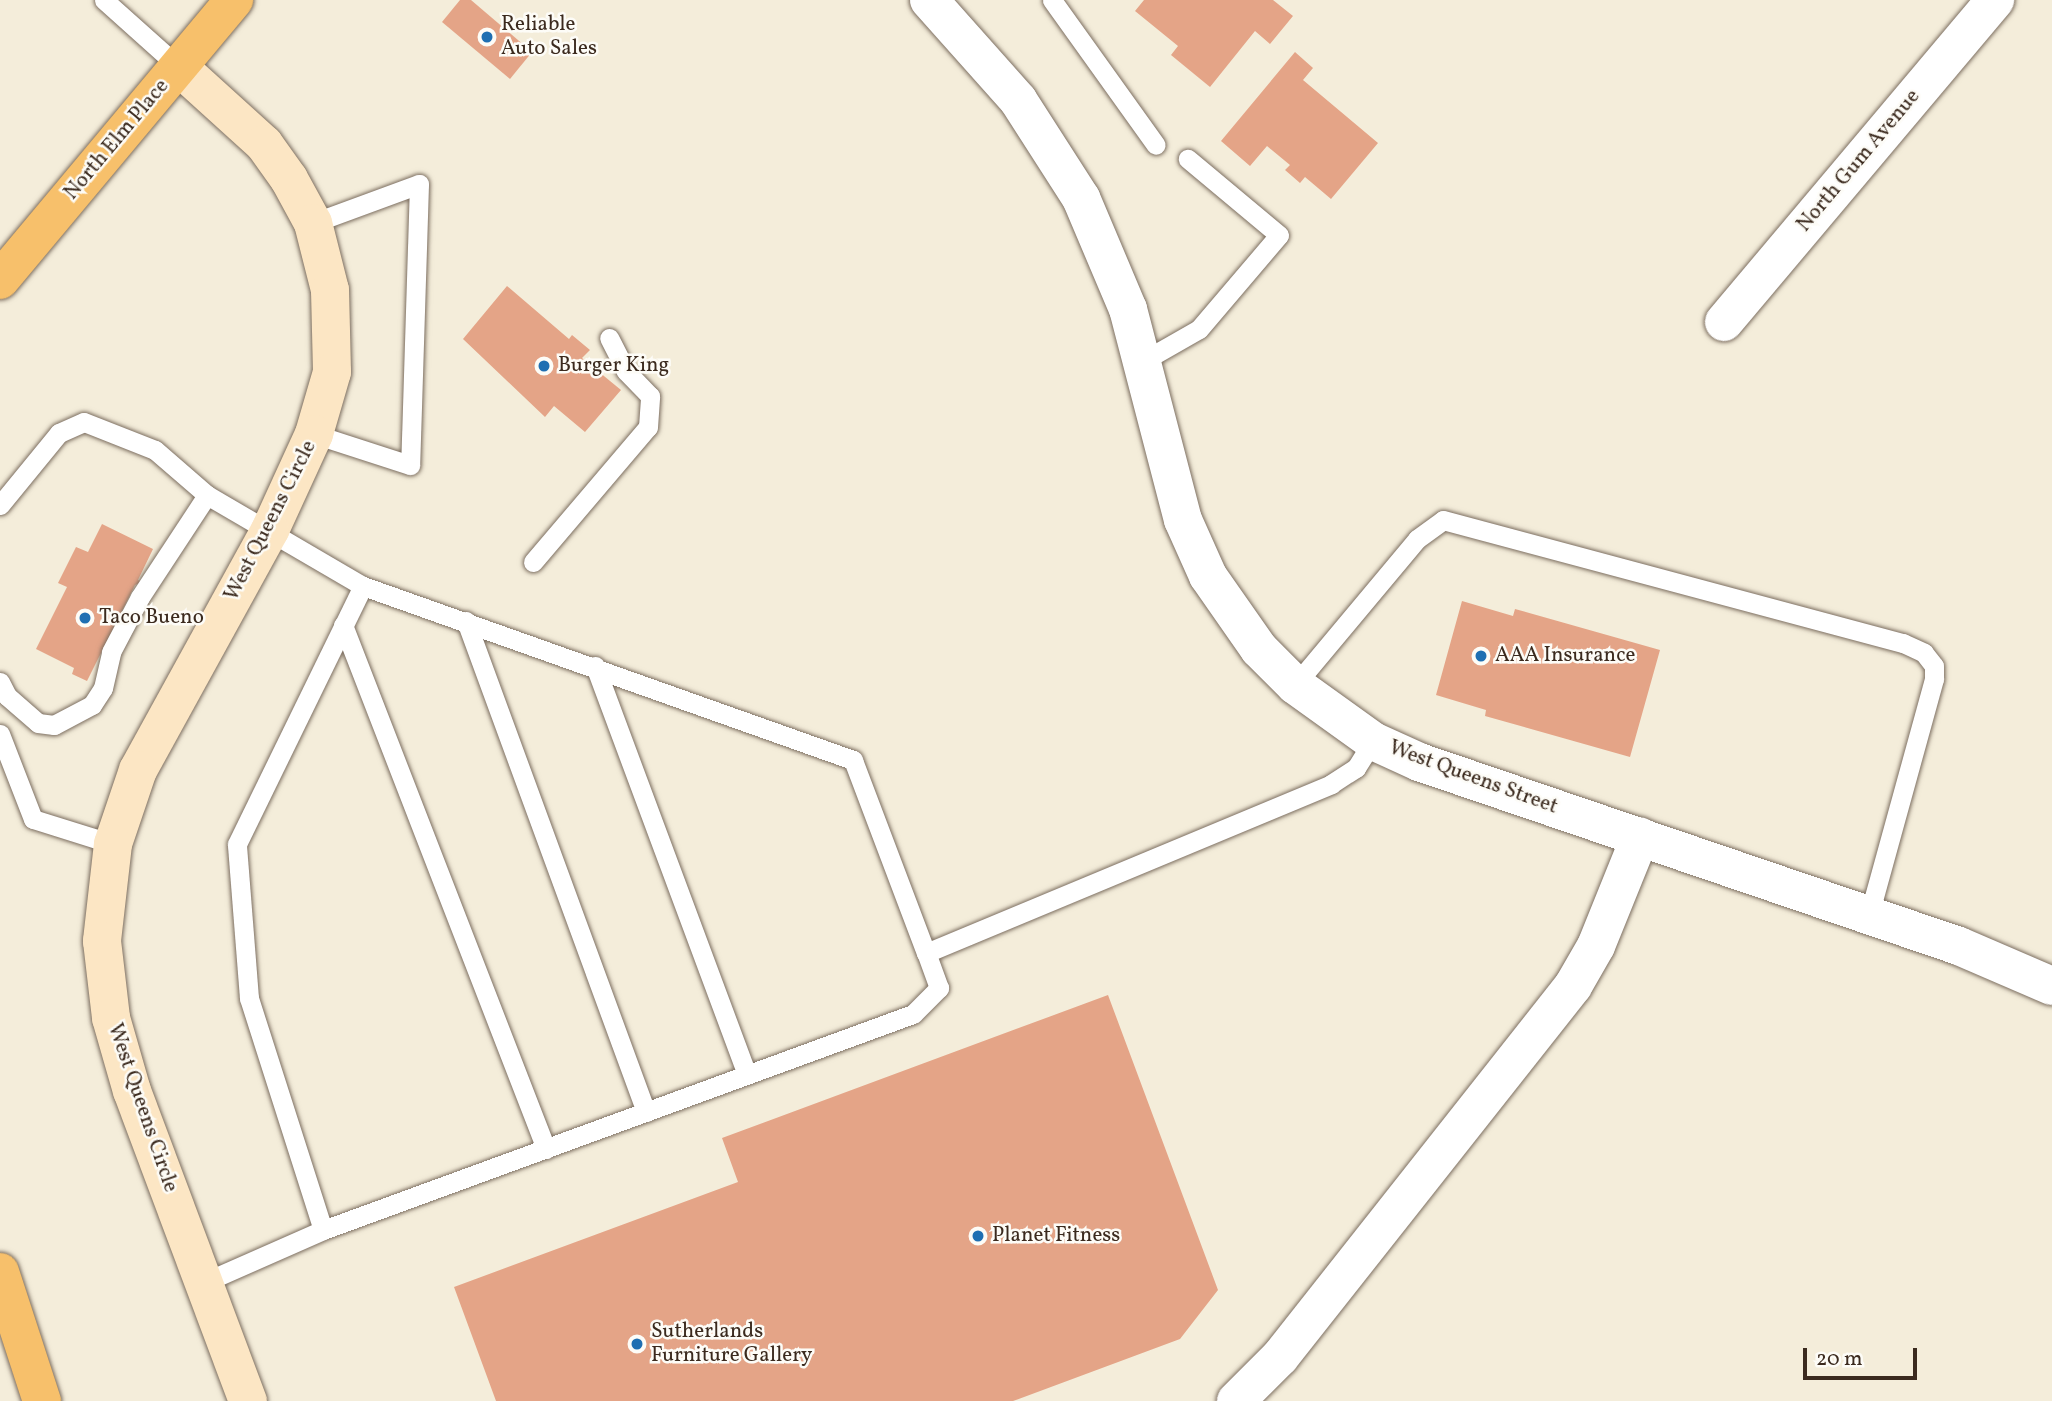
<!DOCTYPE html>
<style>
body{margin:0}
#map{position:relative;width:2052px;height:1401px;overflow:hidden;background:#f4edda;font-family:Vollkorn,serif}
div>[style]{position:absolute}
.building>*{inset:0;background:#e4a487}
.roads{filter:drop-shadow(0 0 2px #7c6e60) drop-shadow(0 0 2px #7c6e60)}
.lane>*{height:19px;margin:-9.5px;padding:0 9.5px;transform-origin:9.5px;border-radius:9.5px;background:#fff}
.street>*{height:38px;margin:-19px;padding:0 19px;transform-origin:19px;border-radius:19px;background:#fff}
.secondary>*{height:38px;margin:-19px;padding:0 19px;transform-origin:19px;border-radius:19px;background:#fce6c4}
.primary>*{height:38px;margin:-19px;padding:0 19px;transform-origin:19px;border-radius:19px;background:#f7c06b}
.highway>*{height:38px;margin:-19px;padding:0 19px;transform-origin:19px;border-radius:19px;background:#f7c06b}
.dots>*{width:19px;height:19px;translate:-50% -50%;box-sizing:border-box;border:4px solid #fdfcf7;border-radius:50%}
span{translate:-50% -50%;white-space:nowrap;text-align:center;line-height:1.15;-webkit-text-stroke:5px #fdfcf7;paint-order:stroke}
.poi-label{font-size:21px;color:#3b2a1e}
.left{translate:0 -50%;text-align:left}
.street-label{font-size:21px;color:#3b2a1e}
.scale{position:absolute;left:1803px;top:1348px;width:114px;height:32px;box-sizing:border-box;border:4px solid #3b2a1e;border-top:0;padding-left:9px;font-size:21px;line-height:24px;white-space:nowrap;color:#3b2a1e;-webkit-text-stroke:5px #fdfcf7;paint-order:stroke}
</style>
<div id="map">
<div class="building">
<i style="clip-path:polygon(460px 0,471px 0,532px 52px,510px 79px,442px 22px)"></i>
<i style="clip-path:polygon(1144px 0,1273px 0,1293px 16px,1270px 44px,1255px 31px,1210px 87px,1171px 55px,1178px 46px,1135px 11px)"></i>
<i style="clip-path:polygon(1295px 52px,1313px 68px,1303px 80px,1378px 143px,1331px 199px,1305px 177px,1300px 183px,1285px 170px,1290px 165px,1267px 146px,1250px 166px,1221px 141px)"></i>
<i style="clip-path:polygon(507px 286px,569px 339px,572px 335px,590px 350px,582px 358px,621px 390px,585px 432px,554px 406px,545px 417px,463px 339px)"></i>
<i style="clip-path:polygon(102px 524px,153px 549px,138px 580px,142px 582px,135px 585px,87px 681px,72px 674px,74px 668px,36px 649px,67px 587px,58px 583px,76px 547px,88px 552px)"></i>
<i style="clip-path:polygon(1462px 601px,1513px 616px,1515px 609px,1660px 650px,1630px 757px,1485px 716px,1486px 710px,1436px 695px)"></i>
<i style="clip-path:polygon(1108px 995px,1218px 1290px,1180px 1339px,1013px 1401px,496px 1401px,454px 1287px,738px 1182px,722px 1138px)"></i>
</div>
<div class="roads">
<div class="lane">
<i style="left:104px;top:0;width:101px;rotate:41.8deg"></i>
<i style="left:1052px;top:0;width:178px;rotate:54.4deg"></i>
<i style="left:313px;top:223px;width:113px;rotate:-20.2deg"></i>
<i style="left:419px;top:184px;width:281px;rotate:91.8deg"></i>
<i style="left:410px;top:465px;width:101px;rotate:-162.1deg"></i>
<i style="left:1143px;top:361px;width:64px;rotate:-29.7deg"></i>
<i style="left:1199px;top:329px;width:123px;rotate:-49.6deg"></i>
<i style="left:1279px;top:235px;width:119px;rotate:-140.1deg"></i>
<i style="left:0;top:505px;width:93px;rotate:-50.7deg"></i>
<i style="left:59px;top:433px;width:27px;rotate:-24deg"></i>
<i style="left:84px;top:422px;width:76px;rotate:21.5deg"></i>
<i style="left:155px;top:450px;width:69px;rotate:40.9deg"></i>
<i style="left:207px;top:495px;width:181px;rotate:30.3deg"></i>
<i style="left:363px;top:586px;width:520px;rotate:19.55deg"></i>
<i style="left:853px;top:760px;width:206px;rotate:69.3deg"></i>
<i style="left:926px;top:953px;width:439px;rotate:-22.6deg"></i>
<i style="left:1331px;top:784px;width:30px;rotate:-33deg"></i>
<i style="left:1356px;top:768px;width:32px;rotate:-58deg"></i>
<i style="left:533px;top:562px;width:177px;rotate:-49.6deg"></i>
<i style="left:648px;top:427px;width:31px;rotate:-86deg"></i>
<i style="left:650px;top:396px;width:35px;rotate:-134deg"></i>
<i style="left:626px;top:371px;width:37px;rotate:-117deg"></i>
<i style="left:466px;top:621px;width:523px;rotate:69.87deg"></i>
<i style="left:343px;top:625px;width:562px;rotate:68.82deg"></i>
<i style="left:595px;top:666px;width:436px;rotate:69.6deg"></i>
<i style="left:0;top:682px;width:16px;rotate:63deg"></i>
<i style="left:7px;top:696px;width:41px;rotate:41.1deg"></i>
<i style="left:38px;top:723px;width:16px;rotate:7deg"></i>
<i style="left:54px;top:725px;width:43px;rotate:-27.8deg"></i>
<i style="left:92px;top:705px;width:20px;rotate:-57deg"></i>
<i style="left:103px;top:688px;width:37px;rotate:-77deg"></i>
<i style="left:111px;top:652px;width:62px;rotate:-62.2deg"></i>
<i style="left:140px;top:597px;width:122px;rotate:-56.7deg"></i>
<i style="left:1295px;top:685px;width:190px;rotate:-50.1deg"></i>
<i style="left:1417px;top:539px;width:32px;rotate:-36deg"></i>
<i style="left:1443px;top:520px;width:476px;rotate:15deg"></i>
<i style="left:1903px;top:643px;width:23px;rotate:25deg"></i>
<i style="left:1924px;top:653px;width:16px;rotate:52deg"></i>
<i style="left:1934px;top:666px;width:13px;rotate:90deg"></i>
<i style="left:1934px;top:679px;width:245px;rotate:105.4deg"></i>
<i style="left:0;top:734px;width:91px;rotate:68.8deg"></i>
<i style="left:33px;top:819px;width:84px;rotate:17.4deg"></i>
<i style="left:323px;top:1230px;width:244px;rotate:-107.7deg"></i>
<i style="left:249px;top:998px;width:154px;rotate:-94.5deg"></i>
<i style="left:237px;top:844px;width:287px;rotate:-64deg"></i>
<i style="left:205px;top:1282px;width:129px;rotate:-23.8deg"></i>
<i style="left:323px;top:1230px;width:628px;rotate:-20.11deg"></i>
<i style="left:913px;top:1014px;width:37px;rotate:-45deg"></i>
<i style="left:939px;top:988px;width:37px;rotate:-110deg"></i>
</div>
<div class="street">
<i style="left:929px;top:0;width:134px;rotate:48.3deg"></i>
<i style="left:1018px;top:100px;width:117px;rotate:57.3deg"></i>
<i style="left:1081px;top:198px;width:121px;rotate:67.1deg"></i>
<i style="left:1128px;top:309px;width:218px;rotate:75.4deg"></i>
<i style="left:1183px;top:520px;width:61px;rotate:65.9deg"></i>
<i style="left:1208px;top:576px;width:89px;rotate:55.1deg"></i>
<i style="left:1259px;top:649px;width:51px;rotate:45deg"></i>
<i style="left:1295px;top:685px;width:96px;rotate:35.7deg"></i>
<i style="left:1373px;top:741px;width:51px;rotate:24.5deg"></i>
<i style="left:1419px;top:762px;width:570px;rotate:18.82deg"></i>
<i style="left:1959px;top:946px;width:101px;rotate:23.3deg"></i>
<i style="left:1724px;top:322px;width:421px;rotate:-49.9deg"></i>
<i style="left:1236px;top:1401px;width:62px;rotate:-45deg"></i>
<i style="left:1280px;top:1357px;width:473px;rotate:-51.7deg"></i>
<i style="left:1573px;top:986px;width:46px;rotate:-60.1deg"></i>
<i style="left:1596px;top:946px;width:118px;rotate:-68deg"></i>
</div>
<div class="secondary">
<i style="left:179px;top:67px;width:115px;rotate:42.2deg"></i>
<i style="left:264px;top:144px;width:43px;rotate:54.5deg"></i>
<i style="left:289px;top:179px;width:50px;rotate:61.4deg"></i>
<i style="left:313px;top:223px;width:69px;rotate:75.8deg"></i>
<i style="left:330px;top:290px;width:82px;rotate:88.6deg"></i>
<i style="left:332px;top:372px;width:65px;rotate:106.2deg"></i>
<i style="left:314px;top:434px;width:106px;rotate:114.6deg"></i>
<i style="left:270px;top:530px;width:274px;rotate:118.8deg"></i>
<i style="left:138px;top:770px;width:78px;rotate:108.7deg"></i>
<i style="left:113px;top:844px;width:98px;rotate:96.5deg"></i>
<i style="left:102px;top:941px;width:78px;rotate:83.3deg"></i>
<i style="left:111px;top:1018px;width:76px;rotate:74deg"></i>
<i style="left:132px;top:1091px;width:331px;rotate:69.5deg"></i>
</div>
<div class="primary">
<i style="left:0;top:280px;width:365px;rotate:-50.1deg"></i>
</div>
<div class="highway">
<i style="left:0;top:1272px;width:136px;rotate:72deg"></i>
</div>
</div>
<div class="dots">
<i style="left:487px;top:37px;background:#1f6fb2"></i>
<i style="left:544px;top:366px;background:#1f6fb2"></i>
<i style="left:85px;top:618px;background:#1f6fb2"></i>
<i style="left:1481px;top:656px;background:#1f6fb2"></i>
<i style="left:978px;top:1236px;background:#1f6fb2"></i>
<i style="left:637px;top:1344px;background:#1f6fb2"></i>
</div>
<div class="poi-label">
<span class="left" style="left:501px;top:37px">Reliable<br>Auto Sales</span>
<span class="left" style="left:558px;top:366px">Burger King</span>
<span class="left" style="left:99px;top:618px">Taco Bueno</span>
<span class="left" style="left:1495px;top:656px">AAA Insurance</span>
<span class="left" style="left:992px;top:1236px">Planet Fitness</span>
<span class="left" style="left:651px;top:1344px">Sutherlands<br>Furniture Gallery</span>
</div>
<div class="street-label">
<span style="left:117px;top:140px;rotate:-50deg">North Elm Place</span>
<span style="left:1859px;top:161px;rotate:-50deg">North Gum Avenue</span>
<span style="left:271px;top:521px;rotate:-63deg">West Queens Circle</span>
<span style="left:1473px;top:778px;rotate:20deg">West Queens Street</span>
<span style="left:142px;top:1108px;rotate:71deg">West Queens Circle</span>
</div>
<div class="scale">20 m</div>
</div>
